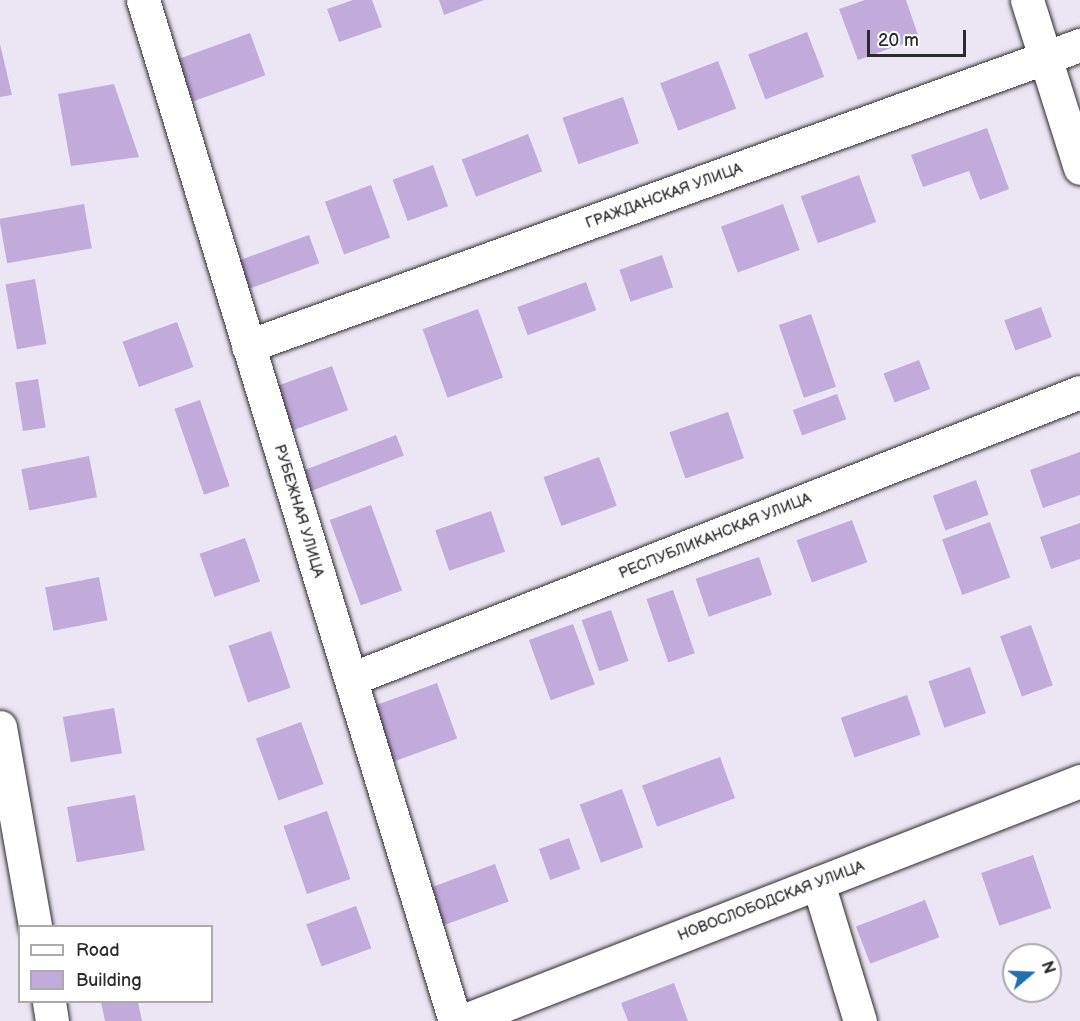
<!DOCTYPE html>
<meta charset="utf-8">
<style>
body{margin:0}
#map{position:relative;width:1080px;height:1021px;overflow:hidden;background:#ece6f4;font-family:"Balsamiq Sans",sans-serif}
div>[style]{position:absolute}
.building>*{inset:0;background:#c1abdb;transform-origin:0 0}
.roads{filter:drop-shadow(0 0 2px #2b2b2b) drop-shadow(0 0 2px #2b2b2b)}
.minor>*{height:33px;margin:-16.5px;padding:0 16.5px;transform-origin:16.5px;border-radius:16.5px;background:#fff}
span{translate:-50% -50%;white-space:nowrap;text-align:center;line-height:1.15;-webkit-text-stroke:4.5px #fff;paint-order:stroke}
.street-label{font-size:15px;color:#2b2b2b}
.legend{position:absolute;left:18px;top:925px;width:195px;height:78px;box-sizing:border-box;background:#fff;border:2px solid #aaa;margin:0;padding:8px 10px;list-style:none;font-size:18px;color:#2b2b2b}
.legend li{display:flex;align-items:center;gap:12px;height:30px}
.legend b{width:30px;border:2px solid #aaa}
.north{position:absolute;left:1002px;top:943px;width:60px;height:60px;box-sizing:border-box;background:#fff;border:2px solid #aaa;border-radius:50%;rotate:71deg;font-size:16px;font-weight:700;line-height:24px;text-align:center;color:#2b2b2b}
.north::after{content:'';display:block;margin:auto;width:21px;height:27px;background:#1f6fb2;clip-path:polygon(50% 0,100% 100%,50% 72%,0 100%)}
.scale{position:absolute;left:867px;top:30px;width:99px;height:27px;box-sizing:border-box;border:3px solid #2b2b2b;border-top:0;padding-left:8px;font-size:18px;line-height:21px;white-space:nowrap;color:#2b2b2b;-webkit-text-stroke:4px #fff;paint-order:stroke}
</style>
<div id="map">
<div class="building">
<i style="clip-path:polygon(353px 0,372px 0,382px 27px,339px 42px,327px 9px)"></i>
<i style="clip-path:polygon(439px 0,484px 0,444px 15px)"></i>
<i style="clip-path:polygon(865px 0,906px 0,919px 38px,858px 60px,839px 9px)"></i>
<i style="left:807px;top:32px;width:48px;height:63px;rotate:69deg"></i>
<i style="left:250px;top:33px;width:45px;height:77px;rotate:70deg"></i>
<i style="clip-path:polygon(0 44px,12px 95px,0 97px)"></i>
<i style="left:718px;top:61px;width:51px;height:62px;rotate:69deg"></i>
<i style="clip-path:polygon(114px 84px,139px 157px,71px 166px,58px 94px)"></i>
<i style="left:623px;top:97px;width:49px;height:64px;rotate:71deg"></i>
<i style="clip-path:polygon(987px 128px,1009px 189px,980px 200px,969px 171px,923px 187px,911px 155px)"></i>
<i style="left:528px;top:134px;width:40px;height:71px;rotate:69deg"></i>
<i style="left:433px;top:165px;width:44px;height:43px;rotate:70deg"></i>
<i style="left:859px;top:175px;width:50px;height:62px;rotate:70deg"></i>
<i style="left:371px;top:185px;width:56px;height:49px;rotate:70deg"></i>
<i style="left:84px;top:204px;width:45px;height:86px;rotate:80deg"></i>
<i style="left:783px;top:204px;width:49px;height:66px;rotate:70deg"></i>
<i style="left:309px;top:235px;width:30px;height:77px;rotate:70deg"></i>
<i style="left:662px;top:255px;width:34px;height:45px;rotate:71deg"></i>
<i style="left:35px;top:279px;width:66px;height:30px;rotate:80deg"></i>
<i style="left:586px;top:282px;width:30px;height:73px;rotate:70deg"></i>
<i style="left:1041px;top:307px;width:32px;height:39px;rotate:70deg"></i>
<i style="left:478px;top:309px;width:73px;height:59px;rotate:70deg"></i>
<i style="left:811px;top:314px;width:77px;height:34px;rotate:71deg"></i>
<i style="left:177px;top:322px;width:48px;height:58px;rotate:70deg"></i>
<i style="left:919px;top:360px;width:31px;height:38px;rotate:69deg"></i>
<i style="left:332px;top:366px;width:47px;height:63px;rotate:70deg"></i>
<i style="left:38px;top:379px;width:49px;height:23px;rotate:81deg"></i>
<i style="left:837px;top:394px;width:27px;height:47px;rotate:70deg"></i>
<i style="left:200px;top:400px;width:91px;height:27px;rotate:71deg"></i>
<i style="left:728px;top:412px;width:49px;height:62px;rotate:71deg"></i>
<i style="left:396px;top:435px;width:22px;height:104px;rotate:69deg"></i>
<i style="clip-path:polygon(1080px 452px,1080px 495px,1043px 508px,1030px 470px)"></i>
<i style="left:89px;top:456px;width:42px;height:69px;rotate:79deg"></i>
<i style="left:599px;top:457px;width:52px;height:59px;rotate:70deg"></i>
<i style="left:976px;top:480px;width:37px;height:46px;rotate:70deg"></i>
<i style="left:371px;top:505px;width:91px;height:44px;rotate:70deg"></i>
<i style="left:491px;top:511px;width:43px;height:59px;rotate:71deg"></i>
<i style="left:852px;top:520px;width:45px;height:59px;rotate:70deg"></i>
<i style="left:990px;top:522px;width:59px;height:51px;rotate:70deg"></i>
<i style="clip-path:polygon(1080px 523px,1080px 559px,1051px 569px,1040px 537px)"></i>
<i style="left:245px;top:538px;width:46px;height:48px;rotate:71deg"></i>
<i style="left:759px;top:557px;width:40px;height:67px;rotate:71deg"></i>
<i style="left:99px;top:577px;width:44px;height:55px;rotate:79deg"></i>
<i style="left:673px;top:590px;width:67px;height:28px;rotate:71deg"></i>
<i style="left:611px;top:610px;width:54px;height:31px;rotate:71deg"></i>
<i style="left:573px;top:624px;width:64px;height:47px;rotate:70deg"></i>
<i style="left:1031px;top:625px;width:64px;height:33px;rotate:70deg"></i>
<i style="left:271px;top:631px;width:60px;height:45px;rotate:71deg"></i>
<i style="left:970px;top:667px;width:49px;height:44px;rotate:71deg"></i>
<i style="left:437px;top:683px;width:59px;height:77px;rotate:70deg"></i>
<i style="left:907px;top:695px;width:42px;height:70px;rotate:71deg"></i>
<i style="left:114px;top:708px;width:46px;height:52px;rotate:80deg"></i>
<i style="left:301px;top:722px;width:66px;height:48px;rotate:70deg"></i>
<i style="left:720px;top:757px;width:44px;height:83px;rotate:70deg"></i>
<i style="left:622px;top:789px;width:62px;height:45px;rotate:70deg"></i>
<i style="left:135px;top:795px;width:56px;height:69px;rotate:80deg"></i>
<i style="left:327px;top:811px;width:72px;height:46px;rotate:71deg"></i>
<i style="left:569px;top:838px;width:33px;height:32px;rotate:70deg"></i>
<i style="left:1033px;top:855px;width:56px;height:55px;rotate:71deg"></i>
<i style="left:495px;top:864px;width:40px;height:72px;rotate:70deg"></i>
<i style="left:925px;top:900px;width:40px;height:74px;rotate:69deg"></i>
<i style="left:356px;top:906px;width:45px;height:53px;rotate:70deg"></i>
<i style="clip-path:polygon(674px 983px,688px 1021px,628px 1021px,621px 1003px)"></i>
<i style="clip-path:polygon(101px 1002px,138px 1002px,142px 1021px,105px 1021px)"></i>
</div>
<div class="roads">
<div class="minor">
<i style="left:143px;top:0;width:1068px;rotate:73.01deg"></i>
<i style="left:1027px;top:0;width:176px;rotate:72.5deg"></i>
<i style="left:248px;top:346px;width:885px;rotate:-19.89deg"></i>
<i style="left:351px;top:679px;width:783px;rotate:-21.49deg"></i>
<i style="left:0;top:727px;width:202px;rotate:80deg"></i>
<i style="left:818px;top:883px;width:144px;rotate:73.1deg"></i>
<i style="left:49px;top:1002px;width:19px;rotate:81deg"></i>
<i style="left:463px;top:1021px;width:662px;rotate:-21.25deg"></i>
</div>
</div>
<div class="street-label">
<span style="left:664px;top:196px;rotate:-20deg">ГРАЖДАНСКАЯ УЛИЦА</span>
<span style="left:299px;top:511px;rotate:73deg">РУБЕЖНАЯ УЛИЦА</span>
<span style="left:715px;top:536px;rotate:-22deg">РЕСПУБЛИКАНСКАЯ УЛИЦА</span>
<span style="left:771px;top:901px;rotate:-21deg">НОВОСЛОБОДСКАЯ УЛИЦА</span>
</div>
<ul class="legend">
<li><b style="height:8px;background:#fff"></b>Road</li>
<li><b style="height:16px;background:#c1abdb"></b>Building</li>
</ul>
<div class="north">N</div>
<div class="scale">20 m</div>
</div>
